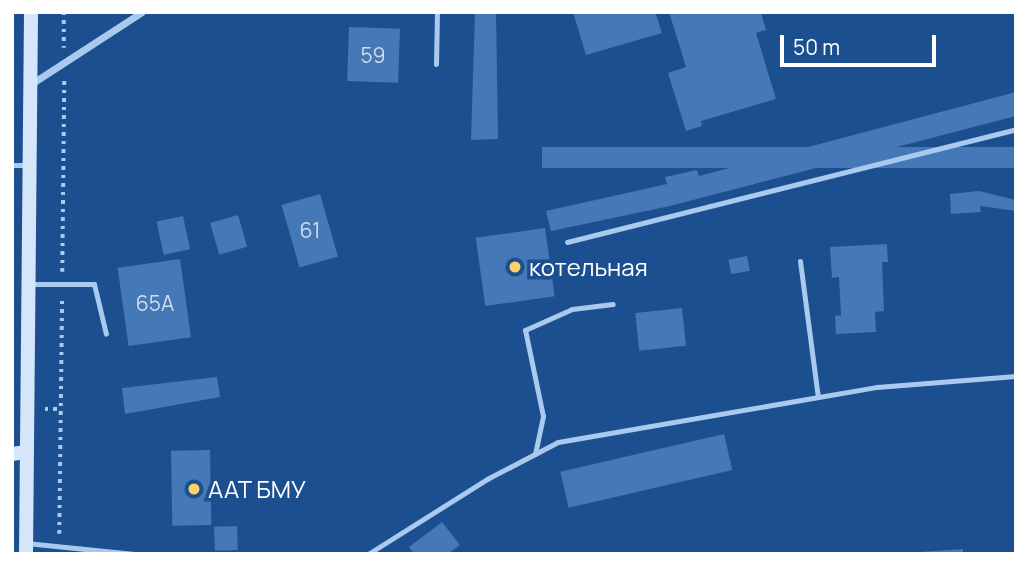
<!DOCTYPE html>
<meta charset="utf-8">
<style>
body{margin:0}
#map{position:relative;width:1028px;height:566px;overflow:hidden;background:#1b4f8f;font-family:Manrope,sans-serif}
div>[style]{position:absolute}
.building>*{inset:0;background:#4478b7;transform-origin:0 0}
.path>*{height:3.5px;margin-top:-1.75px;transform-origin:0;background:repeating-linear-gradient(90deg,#a9c9ee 0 3.5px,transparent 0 8.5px)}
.lane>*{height:5px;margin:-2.5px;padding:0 2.5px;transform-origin:2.5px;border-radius:2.5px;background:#a9c9ee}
.street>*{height:7px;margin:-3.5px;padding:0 3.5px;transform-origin:3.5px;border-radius:3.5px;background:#a9c9ee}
.secondary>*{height:14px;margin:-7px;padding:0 7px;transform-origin:7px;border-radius:7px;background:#d6e6fa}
.dots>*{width:19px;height:19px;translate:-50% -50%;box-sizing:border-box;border:4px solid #1b4f8f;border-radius:50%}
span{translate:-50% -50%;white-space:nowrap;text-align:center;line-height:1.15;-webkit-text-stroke:7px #1b4f8f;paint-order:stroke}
.number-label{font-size:21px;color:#d0dded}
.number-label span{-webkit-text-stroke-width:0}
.poi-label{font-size:24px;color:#fff}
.left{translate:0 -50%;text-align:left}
.frame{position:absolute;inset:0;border:14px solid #fff;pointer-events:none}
.scale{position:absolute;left:780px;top:35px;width:156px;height:32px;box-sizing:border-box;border:4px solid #fff;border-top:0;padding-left:9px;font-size:21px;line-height:24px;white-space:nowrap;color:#fff;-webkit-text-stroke:5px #1b4f8f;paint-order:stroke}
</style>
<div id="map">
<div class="building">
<i style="clip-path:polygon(475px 12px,496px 12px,498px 139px,471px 140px)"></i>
<i style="clip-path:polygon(573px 12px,655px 12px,662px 33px,586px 55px)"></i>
<i style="clip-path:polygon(669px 12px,761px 13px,766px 30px,756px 33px,776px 99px,701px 121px,702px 126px,686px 131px,668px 73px,686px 67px)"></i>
<i style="left:349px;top:27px;width:51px;height:54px;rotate:2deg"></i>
<i style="clip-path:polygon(1016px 92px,1016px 116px,670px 206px,551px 231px,546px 211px,667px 184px,665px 177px,697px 170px,699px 176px)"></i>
<i style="left:1016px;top:147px;width:21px;height:474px;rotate:90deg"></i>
<i style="clip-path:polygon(979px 191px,1016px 200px,1016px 211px,980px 206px,981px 212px,951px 214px,950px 194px)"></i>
<i style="left:320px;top:194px;width:65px;height:40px;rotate:74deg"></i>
<i style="left:238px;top:215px;width:33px;height:29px;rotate:74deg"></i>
<i style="left:183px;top:216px;width:34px;height:27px;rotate:78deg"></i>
<i style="left:545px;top:228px;width:69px;height:70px;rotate:82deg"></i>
<i style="clip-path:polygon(887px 244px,888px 262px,882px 262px,884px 311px,875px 312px,876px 332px,836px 334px,835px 316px,841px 315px,839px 277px,832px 278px,830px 247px)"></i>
<i style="left:747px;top:256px;width:15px;height:19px;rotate:79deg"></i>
<i style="left:180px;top:259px;width:79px;height:63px;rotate:82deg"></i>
<i style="left:682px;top:308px;width:38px;height:47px;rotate:84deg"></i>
<i style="clip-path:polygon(217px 377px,220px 397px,125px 414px,122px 388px)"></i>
<i style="left:724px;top:434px;width:37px;height:168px;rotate:77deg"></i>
<i style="left:210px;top:450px;width:75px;height:39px;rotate:89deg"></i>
<i style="clip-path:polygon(442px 522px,460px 545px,448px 554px,414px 554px,409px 547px)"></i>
<i style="left:237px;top:526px;width:24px;height:23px;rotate:88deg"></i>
<i style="clip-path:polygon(963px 549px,963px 554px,919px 554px,919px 552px)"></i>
</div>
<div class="path">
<i style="left:64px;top:12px;width:36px;rotate:90deg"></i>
<i style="left:62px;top:272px;width:192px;rotate:-89.4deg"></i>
<i style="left:45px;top:409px;width:15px"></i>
<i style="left:59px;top:534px;width:237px;rotate:-89.3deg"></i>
</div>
<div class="lane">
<i style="left:436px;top:64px;width:52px;rotate:-88.9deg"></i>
<i style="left:12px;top:165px;width:17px"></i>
<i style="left:567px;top:242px;width:463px;rotate:-14.1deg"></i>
<i style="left:800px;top:261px;width:137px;rotate:82.5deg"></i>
<i style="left:30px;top:284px;width:64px"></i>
<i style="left:94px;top:284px;width:51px;rotate:76.5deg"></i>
<i style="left:535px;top:454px;width:39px;rotate:-78deg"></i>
<i style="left:543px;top:416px;width:88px;rotate:-101.8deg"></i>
<i style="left:525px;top:330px;width:51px;rotate:-24.1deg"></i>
<i style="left:572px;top:309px;width:41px;rotate:-7deg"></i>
<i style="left:26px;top:543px;width:109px;rotate:5.8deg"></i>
<i style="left:368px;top:554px;width:141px;rotate:-32.2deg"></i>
<i style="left:487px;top:479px;width:80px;rotate:-27.5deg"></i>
<i style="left:558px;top:442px;width:324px;rotate:-9.8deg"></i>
<i style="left:877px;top:387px;width:139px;rotate:-4.5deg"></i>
</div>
<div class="street">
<i style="left:31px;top:84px;width:132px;rotate:-33deg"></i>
</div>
<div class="secondary">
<i style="left:12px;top:454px;width:15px;rotate:-8deg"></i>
<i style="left:26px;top:554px;width:542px;rotate:-89.47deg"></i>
</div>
<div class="dots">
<i style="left:515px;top:267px;background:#ffd166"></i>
<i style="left:194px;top:489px;background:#ffd166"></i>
</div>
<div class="number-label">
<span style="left:373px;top:55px">59</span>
<span style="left:310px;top:230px">61</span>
<span style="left:155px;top:303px">65А</span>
</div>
<div class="poi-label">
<span class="left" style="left:529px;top:267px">котельная</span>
<span class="left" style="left:208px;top:489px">ААТ БМУ</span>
</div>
<div class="frame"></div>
<div class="scale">50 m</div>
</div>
